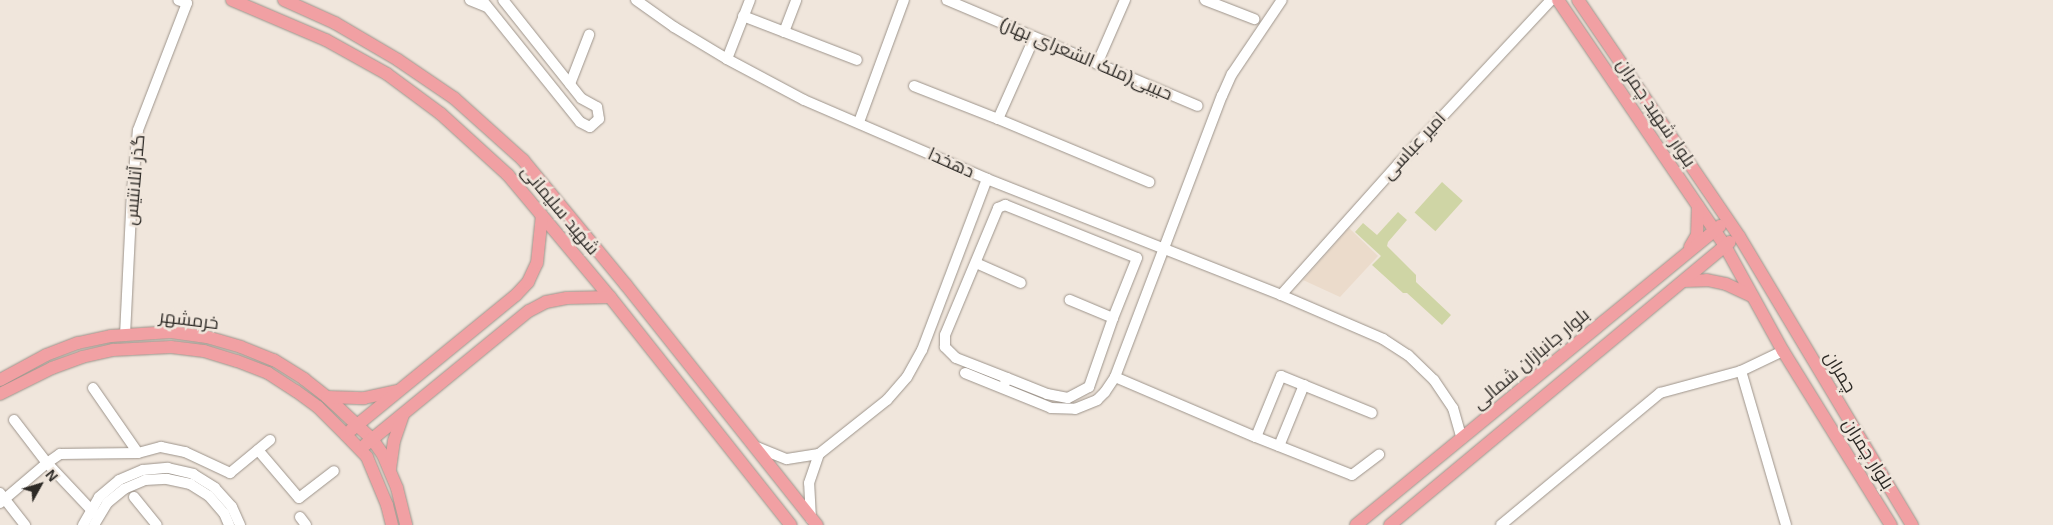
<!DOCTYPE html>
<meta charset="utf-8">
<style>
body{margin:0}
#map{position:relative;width:2053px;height:525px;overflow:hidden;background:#f0e6dc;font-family:Helvetica,Cairo,sans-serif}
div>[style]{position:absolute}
.built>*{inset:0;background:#ebdbcb}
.green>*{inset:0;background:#cfd5a5;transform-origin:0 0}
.roads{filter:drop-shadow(0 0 1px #9d948b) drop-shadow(0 0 1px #9d948b)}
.minor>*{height:10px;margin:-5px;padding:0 5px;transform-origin:5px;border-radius:5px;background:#fff}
.major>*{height:12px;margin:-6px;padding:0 6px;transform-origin:6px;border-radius:6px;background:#f1a0a3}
span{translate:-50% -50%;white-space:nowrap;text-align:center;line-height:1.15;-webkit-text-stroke:5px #f0e6dc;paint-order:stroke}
.street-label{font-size:18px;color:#2d2a26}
.north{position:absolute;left:15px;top:460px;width:50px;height:50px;-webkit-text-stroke:4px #f0e6dc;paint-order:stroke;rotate:51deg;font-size:14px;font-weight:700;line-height:20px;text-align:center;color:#2d2a26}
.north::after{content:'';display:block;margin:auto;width:18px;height:22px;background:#2d2a26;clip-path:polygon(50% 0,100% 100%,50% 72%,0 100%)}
</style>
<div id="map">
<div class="built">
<i style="clip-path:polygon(1349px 228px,1378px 256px,1340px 297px,1303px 280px)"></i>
</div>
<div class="green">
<i style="left:1442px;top:182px;width:28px;height:41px;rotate:42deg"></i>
<i style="clip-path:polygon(1398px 212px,1407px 220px,1388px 242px,1387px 246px,1416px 275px,1416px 282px,1451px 315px,1442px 325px,1407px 293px,1403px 293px,1372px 265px,1381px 256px,1355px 232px,1363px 223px,1377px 235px)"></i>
</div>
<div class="roads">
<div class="minor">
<i style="left:470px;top:0;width:18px;rotate:22deg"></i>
<i style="left:482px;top:0;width:156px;rotate:51.2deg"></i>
<i style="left:580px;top:122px;width:11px;rotate:27deg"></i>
<i style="left:590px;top:127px;width:12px;rotate:-42deg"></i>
<i style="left:599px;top:119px;width:12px;rotate:-99deg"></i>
<i style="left:597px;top:107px;width:18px;rotate:-151deg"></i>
<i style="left:581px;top:98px;width:125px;rotate:-128.5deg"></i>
<i style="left:636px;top:0;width:47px;rotate:35.4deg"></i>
<i style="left:674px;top:27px;width:62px;rotate:31.1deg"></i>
<i style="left:727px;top:59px;width:87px;rotate:28deg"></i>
<i style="left:804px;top:100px;width:199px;rotate:23.3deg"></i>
<i style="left:987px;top:179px;width:316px;rotate:21.5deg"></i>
<i style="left:1281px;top:295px;width:111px;rotate:23.3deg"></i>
<i style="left:1383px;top:339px;width:30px;rotate:33deg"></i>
<i style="left:1408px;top:355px;width:36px;rotate:44deg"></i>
<i style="left:1434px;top:380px;width:34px;rotate:56deg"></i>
<i style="left:1453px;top:408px;width:32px;rotate:74deg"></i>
<i style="left:947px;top:0;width:272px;rotate:22.9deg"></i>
<i style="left:1205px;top:0;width:53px;rotate:21.2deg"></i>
<i style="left:743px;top:16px;width:122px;rotate:21.1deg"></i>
<i style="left:784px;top:32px;width:34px;rotate:-69deg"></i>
<i style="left:727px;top:59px;width:63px;rotate:-68.7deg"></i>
<i style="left:1097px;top:64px;width:70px;rotate:-66.4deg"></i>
<i style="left:570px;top:84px;width:53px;rotate:-68.8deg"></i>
<i style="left:914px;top:86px;width:90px;rotate:21.4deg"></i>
<i style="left:998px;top:119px;width:89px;rotate:-66deg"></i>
<i style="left:998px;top:119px;width:164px;rotate:22.6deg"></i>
<i style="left:859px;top:122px;width:130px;rotate:-69.8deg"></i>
<i style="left:976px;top:263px;width:49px;rotate:24deg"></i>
<i style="left:1281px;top:295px;width:177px;rotate:-48.2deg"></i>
<i style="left:1399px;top:163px;width:223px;rotate:-47deg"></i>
<i style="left:125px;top:335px;width:142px;rotate:-87.2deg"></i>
<i style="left:132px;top:193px;width:63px;rotate:-84.6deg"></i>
<i style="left:138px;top:130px;width:136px;rotate:-68.9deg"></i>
<i style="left:187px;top:3px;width:9px;rotate:-162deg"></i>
<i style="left:1741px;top:371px;width:160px;rotate:73.7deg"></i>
<i style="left:965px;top:373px;width:93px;rotate:22.1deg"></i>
<i style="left:1051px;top:408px;width:24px;rotate:2deg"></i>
<i style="left:1075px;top:409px;width:24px;rotate:-22deg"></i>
<i style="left:1097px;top:400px;width:11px;rotate:-45deg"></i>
<i style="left:1105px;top:392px;width:18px;rotate:-56deg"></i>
<i style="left:1115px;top:377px;width:301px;rotate:-69.2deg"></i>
<i style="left:1222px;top:96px;width:24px;rotate:-66deg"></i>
<i style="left:1232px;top:74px;width:89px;rotate:-56deg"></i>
<i style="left:1115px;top:377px;width:153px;rotate:23.1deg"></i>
<i style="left:1256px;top:437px;width:103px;rotate:21.6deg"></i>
<i style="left:1352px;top:475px;width:34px;rotate:-37deg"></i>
<i style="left:1007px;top:378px;width:55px;rotate:-158.6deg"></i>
<i style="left:956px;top:358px;width:16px;rotate:-135deg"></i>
<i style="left:945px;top:347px;width:12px;rotate:-90deg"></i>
<i style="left:945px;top:335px;width:138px;rotate:-67.3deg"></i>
<i style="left:998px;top:208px;width:8px;rotate:-23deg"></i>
<i style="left:1005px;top:205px;width:142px;rotate:21.9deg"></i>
<i style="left:1137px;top:258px;width:65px;rotate:111.8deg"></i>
<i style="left:1113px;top:318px;width:47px;rotate:-157.3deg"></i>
<i style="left:1005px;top:383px;width:5px;rotate:-68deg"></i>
<i style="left:1007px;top:378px;width:43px;rotate:21.8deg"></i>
<i style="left:1047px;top:394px;width:21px;rotate:11deg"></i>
<i style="left:1068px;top:398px;width:24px;rotate:-28deg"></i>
<i style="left:1089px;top:387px;width:73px;rotate:-70.8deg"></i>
<i style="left:93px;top:388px;width:79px;rotate:55.3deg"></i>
<i style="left:14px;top:420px;width:54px;rotate:52.5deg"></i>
<i style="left:47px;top:463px;width:16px;rotate:-35deg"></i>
<i style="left:60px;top:454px;width:78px;rotate:-0.7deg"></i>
<i style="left:138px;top:453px;width:24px;rotate:-15deg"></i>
<i style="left:161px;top:447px;width:25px;rotate:12deg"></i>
<i style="left:185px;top:452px;width:50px;rotate:25deg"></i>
<i style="left:230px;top:473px;width:52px;rotate:-39.5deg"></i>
<i style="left:1256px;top:437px;width:66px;rotate:-67.7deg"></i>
<i style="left:1281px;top:376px;width:98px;rotate:22.1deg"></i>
<i style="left:754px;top:446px;width:35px;rotate:22deg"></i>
<i style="left:787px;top:459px;width:32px;rotate:-9deg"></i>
<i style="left:819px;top:454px;width:87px;rotate:-38.5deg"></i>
<i style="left:887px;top:400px;width:30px;rotate:-49deg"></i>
<i style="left:907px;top:377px;width:31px;rotate:-61deg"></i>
<i style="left:922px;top:350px;width:183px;rotate:-69.2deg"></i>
<i style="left:1279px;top:446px;width:66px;rotate:-67.7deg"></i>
<i style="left:258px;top:450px;width:63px;rotate:49.5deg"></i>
<i style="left:299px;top:498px;width:44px;rotate:-37.6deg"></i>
<i style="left:0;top:493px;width:41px;rotate:52deg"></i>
<i style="left:134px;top:497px;width:36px;rotate:51deg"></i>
<i style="left:0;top:503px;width:62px;rotate:-40.4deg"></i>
<i style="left:47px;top:463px;width:71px;rotate:46.7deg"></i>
<i style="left:300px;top:517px;width:10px;rotate:53deg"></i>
<i style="left:811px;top:519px;width:36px;rotate:-93deg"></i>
<i style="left:809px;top:483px;width:31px;rotate:-71deg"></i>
<i style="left:83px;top:525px;width:32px;rotate:-60deg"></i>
<i style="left:99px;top:497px;width:26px;rotate:-40deg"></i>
<i style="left:119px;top:480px;width:26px;rotate:-23deg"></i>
<i style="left:143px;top:470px;width:25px;rotate:-5deg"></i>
<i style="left:168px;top:468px;width:26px;rotate:13deg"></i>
<i style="left:193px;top:474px;width:26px;rotate:32deg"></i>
<i style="left:215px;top:488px;width:25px;rotate:48deg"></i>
<i style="left:232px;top:507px;width:20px;rotate:66deg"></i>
<i style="left:94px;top:525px;width:26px;rotate:-59deg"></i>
<i style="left:107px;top:503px;width:22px;rotate:-39deg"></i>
<i style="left:124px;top:489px;width:23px;rotate:-23deg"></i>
<i style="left:145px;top:480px;width:22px;rotate:-3deg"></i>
<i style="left:167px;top:479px;width:24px;rotate:12deg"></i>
<i style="left:190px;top:484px;width:22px;rotate:32deg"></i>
<i style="left:209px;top:496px;width:23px;rotate:49deg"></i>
<i style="left:224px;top:513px;width:13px;rotate:67deg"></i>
<i style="left:1501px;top:525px;width:207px;rotate:-39.7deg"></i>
<i style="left:1660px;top:393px;width:84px;rotate:-15.2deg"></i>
<i style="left:1741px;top:371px;width:47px;rotate:-25.5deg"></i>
</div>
<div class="major">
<i style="left:232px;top:0;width:102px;rotate:23.1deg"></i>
<i style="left:326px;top:40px;width:70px;rotate:29.1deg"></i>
<i style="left:387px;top:74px;width:67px;rotate:36.5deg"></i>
<i style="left:441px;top:114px;width:91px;rotate:42.3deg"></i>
<i style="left:508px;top:175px;width:159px;rotate:50.1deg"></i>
<i style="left:610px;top:297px;width:291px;rotate:51.6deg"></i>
<i style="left:284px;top:0;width:56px;rotate:24.3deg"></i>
<i style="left:335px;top:23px;width:73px;rotate:30.4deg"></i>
<i style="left:398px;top:60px;width:68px;rotate:34.2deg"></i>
<i style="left:454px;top:98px;width:93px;rotate:41.9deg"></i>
<i style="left:523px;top:160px;width:162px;rotate:50.5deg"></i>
<i style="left:626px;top:285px;width:307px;rotate:51.5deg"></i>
<i style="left:1558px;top:0;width:297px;rotate:55.8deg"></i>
<i style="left:1725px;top:246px;width:120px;rotate:61.1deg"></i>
<i style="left:1783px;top:351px;width:205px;rotate:58.2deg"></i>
<i style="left:1578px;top:0;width:286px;rotate:55.7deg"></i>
<i style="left:1739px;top:236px;width:337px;rotate:59.1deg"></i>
<i style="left:1690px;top:247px;width:14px;rotate:-60deg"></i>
<i style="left:1697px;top:235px;width:29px;rotate:-88deg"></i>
<i style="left:1684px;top:281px;width:23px;rotate:-2deg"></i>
<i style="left:1707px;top:280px;width:19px;rotate:12deg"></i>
<i style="left:1726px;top:284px;width:29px;rotate:25deg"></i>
<i style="left:0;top:380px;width:52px;rotate:-28.5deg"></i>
<i style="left:46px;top:355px;width:34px;rotate:-21deg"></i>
<i style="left:78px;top:343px;width:34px;rotate:-12deg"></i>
<i style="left:111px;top:336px;width:60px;rotate:-3.8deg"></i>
<i style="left:171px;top:332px;width:36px;rotate:8deg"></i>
<i style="left:207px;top:337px;width:35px;rotate:16deg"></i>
<i style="left:241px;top:347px;width:35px;rotate:22deg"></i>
<i style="left:274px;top:360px;width:36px;rotate:32deg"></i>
<i style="left:304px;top:379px;width:29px;rotate:38deg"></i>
<i style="left:327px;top:397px;width:62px;rotate:43deg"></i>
<i style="left:372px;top:439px;width:19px;rotate:55deg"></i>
<i style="left:383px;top:455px;width:36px;rotate:67deg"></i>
<i style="left:397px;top:488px;width:38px;rotate:76deg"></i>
<i style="left:0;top:394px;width:58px;rotate:-26.6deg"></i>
<i style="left:52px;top:368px;width:32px;rotate:-20deg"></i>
<i style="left:82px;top:357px;width:32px;rotate:-13deg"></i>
<i style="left:113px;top:350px;width:58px;rotate:-3deg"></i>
<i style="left:171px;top:347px;width:33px;rotate:7deg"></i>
<i style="left:204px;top:351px;width:34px;rotate:17deg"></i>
<i style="left:237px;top:361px;width:33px;rotate:21deg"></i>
<i style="left:268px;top:373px;width:33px;rotate:33deg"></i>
<i style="left:296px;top:391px;width:27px;rotate:36deg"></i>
<i style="left:318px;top:407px;width:40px;rotate:45deg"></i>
<i style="left:346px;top:435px;width:30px;rotate:46deg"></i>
<i style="left:367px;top:457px;width:52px;rotate:67.4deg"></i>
<i style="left:387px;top:505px;width:21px;rotate:76deg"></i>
<i style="left:327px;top:397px;width:37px;rotate:2deg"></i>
<i style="left:364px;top:398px;width:34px;rotate:-12deg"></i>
<i style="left:351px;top:430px;width:213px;rotate:-39.3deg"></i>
<i style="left:516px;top:295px;width:18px;rotate:-47deg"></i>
<i style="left:528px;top:282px;width:21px;rotate:-65deg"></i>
<i style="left:537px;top:263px;width:48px;rotate:-84.1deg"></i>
<i style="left:365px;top:445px;width:212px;rotate:-39.3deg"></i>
<i style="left:529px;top:311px;width:19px;rotate:-28deg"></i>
<i style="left:546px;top:302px;width:21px;rotate:-11deg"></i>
<i style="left:567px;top:298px;width:43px;rotate:-1.3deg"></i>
<i style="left:390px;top:469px;width:28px;rotate:-82deg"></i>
<i style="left:394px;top:441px;width:28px;rotate:-71deg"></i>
<i style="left:1356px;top:525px;width:471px;rotate:-39.4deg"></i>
<i style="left:1390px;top:525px;width:442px;rotate:-39.8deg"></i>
</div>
</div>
<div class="street-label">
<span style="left:1086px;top:59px;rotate:23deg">حبیبی(ملک الشعرای بهار)</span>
<span style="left:1656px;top:113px;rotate:56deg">بلوار شهید چمران</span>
<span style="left:1414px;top:146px;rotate:-47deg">امیر عباسی</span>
<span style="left:951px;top:163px;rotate:24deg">دهخدا</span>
<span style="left:135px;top:180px;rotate:-85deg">گذر آتلانتیس</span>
<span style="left:560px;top:210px;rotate:50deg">شهید سلیمانی</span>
<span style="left:189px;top:320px;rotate:7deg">خرمشهر</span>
<span style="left:1531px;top:359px;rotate:-40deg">بلوار جانبازان شمالی</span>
<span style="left:1840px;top:372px;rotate:59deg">چمران</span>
<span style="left:1868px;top:454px;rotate:58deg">بلوار چمران</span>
</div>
<div class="north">N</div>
</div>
